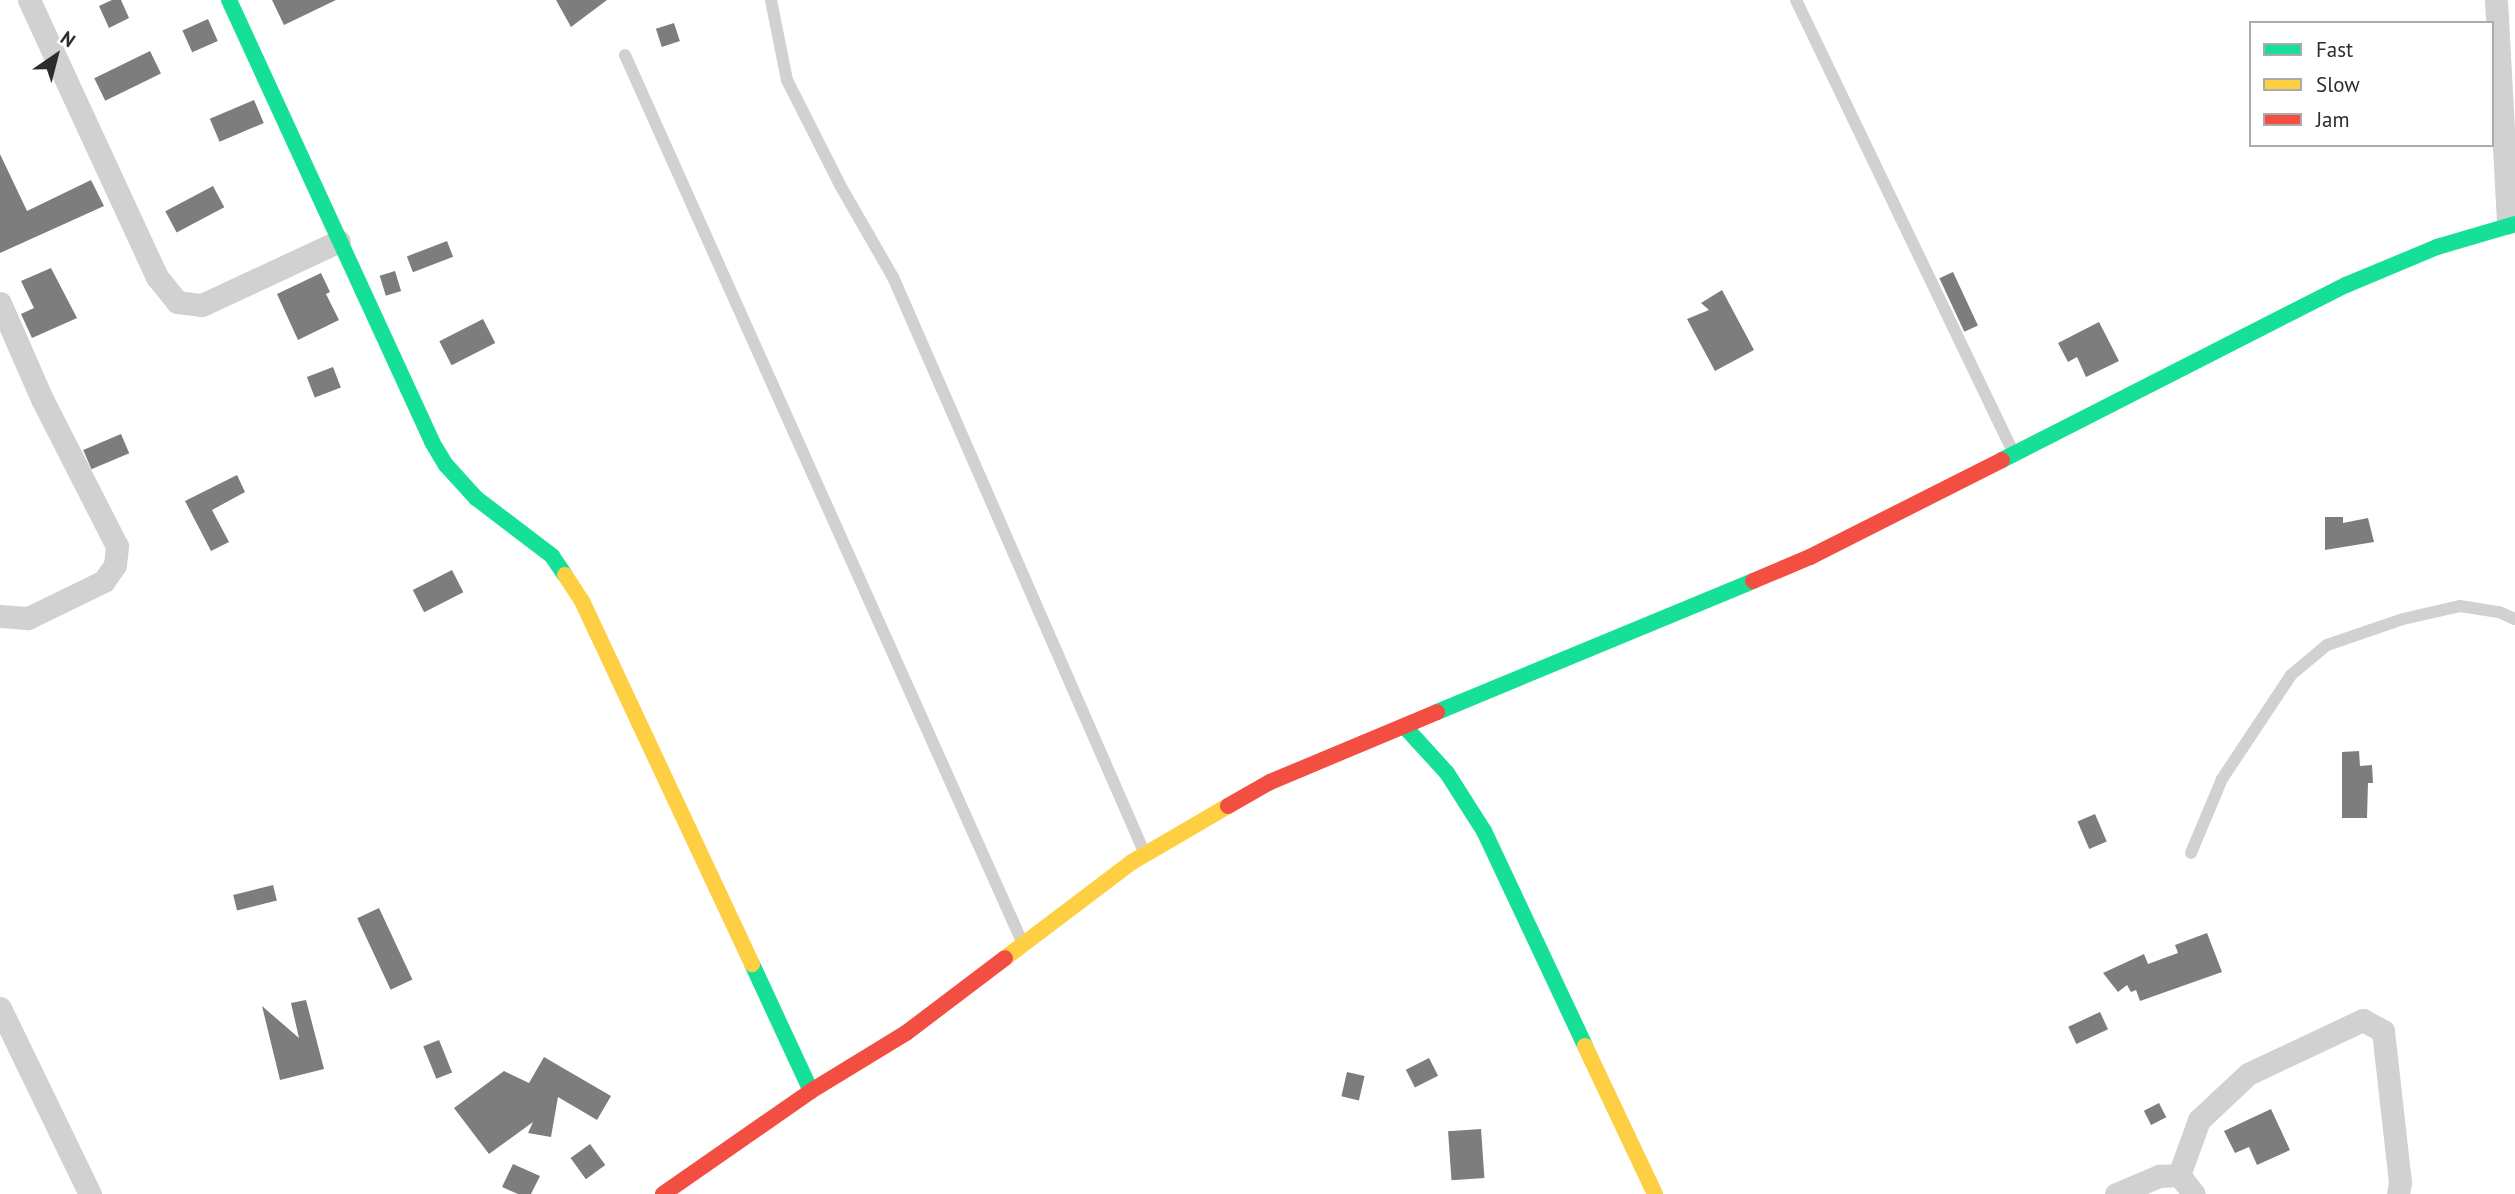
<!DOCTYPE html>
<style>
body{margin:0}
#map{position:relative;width:2515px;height:1194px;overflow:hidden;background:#fff;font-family:"PT Sans",sans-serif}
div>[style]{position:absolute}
.building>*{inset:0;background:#7d7d7d;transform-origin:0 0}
.lane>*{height:12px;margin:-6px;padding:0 6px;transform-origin:6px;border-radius:6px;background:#d1d1d1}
.street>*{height:23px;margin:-11.5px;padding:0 11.5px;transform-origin:11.5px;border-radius:11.5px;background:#d1d1d1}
.fast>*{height:16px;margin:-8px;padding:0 8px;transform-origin:8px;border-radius:8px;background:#16e098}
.slow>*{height:16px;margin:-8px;padding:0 8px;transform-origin:8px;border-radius:8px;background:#ffcf43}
.jam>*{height:16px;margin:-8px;padding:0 8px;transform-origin:8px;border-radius:8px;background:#f24e42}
span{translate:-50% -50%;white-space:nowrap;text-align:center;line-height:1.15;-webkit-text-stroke:7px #fff;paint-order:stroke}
.legend{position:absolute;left:2249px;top:21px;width:245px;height:126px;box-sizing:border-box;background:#fff;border:2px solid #ababab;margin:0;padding:9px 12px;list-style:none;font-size:21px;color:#2c2c2c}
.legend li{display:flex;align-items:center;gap:14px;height:35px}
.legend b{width:35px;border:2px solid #ababab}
.north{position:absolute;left:21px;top:21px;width:70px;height:70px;-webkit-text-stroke:5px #fff;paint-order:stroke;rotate:35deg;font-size:19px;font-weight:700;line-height:28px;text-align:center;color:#2c2c2c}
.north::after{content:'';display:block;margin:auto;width:24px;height:32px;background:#2c2c2c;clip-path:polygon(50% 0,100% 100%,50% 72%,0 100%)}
</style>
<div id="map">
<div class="building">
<i style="clip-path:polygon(112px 0,121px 0,129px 18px,109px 28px,99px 6px)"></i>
<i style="clip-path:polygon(272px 0,336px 0,284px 25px)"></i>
<i style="clip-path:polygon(556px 0,607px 0,571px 27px)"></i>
<i style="left:208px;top:19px;width:24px;height:28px;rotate:66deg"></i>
<i style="left:674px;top:23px;width:19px;height:19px;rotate:72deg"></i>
<i style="left:150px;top:51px;width:25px;height:62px;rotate:64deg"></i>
<i style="left:254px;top:100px;width:25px;height:48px;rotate:67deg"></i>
<i style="clip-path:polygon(0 154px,27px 211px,91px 180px,104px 206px,0 253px)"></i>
<i style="left:213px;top:186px;width:24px;height:54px;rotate:62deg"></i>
<i style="left:447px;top:241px;width:17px;height:43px;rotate:69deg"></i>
<i style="clip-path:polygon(51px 268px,77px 318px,32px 338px,21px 314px,34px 308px,21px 281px)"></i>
<i style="left:395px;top:271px;width:21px;height:16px;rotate:73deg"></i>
<i style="left:1953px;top:272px;width:59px;height:15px;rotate:65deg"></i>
<i style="clip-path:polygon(321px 273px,330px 292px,326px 294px,339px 320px,298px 340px,277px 294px)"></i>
<i style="clip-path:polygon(1722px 290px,1754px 350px,1715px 371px,1687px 319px,1709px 310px,1701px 303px)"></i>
<i style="left:483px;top:319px;width:27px;height:49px;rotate:63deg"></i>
<i style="clip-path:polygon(2099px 322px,2119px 361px,2086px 377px,2077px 357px,2068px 362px,2058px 343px)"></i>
<i style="left:333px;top:367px;width:22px;height:28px;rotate:69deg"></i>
<i style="left:121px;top:434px;width:21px;height:41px;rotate:67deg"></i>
<i style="clip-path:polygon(237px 475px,245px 492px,212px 510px,229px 542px,211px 551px,185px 501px)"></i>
<i style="clip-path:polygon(2325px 517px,2343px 517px,2343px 523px,2368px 518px,2374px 542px,2325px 550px)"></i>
<i style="left:452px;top:570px;width:25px;height:44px;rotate:63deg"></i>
<i style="clip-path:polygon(2359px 751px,2360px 766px,2372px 765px,2373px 783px,2368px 783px,2367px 818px,2342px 818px,2342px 752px)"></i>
<i style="left:2095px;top:814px;width:30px;height:19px;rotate:67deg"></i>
<i style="left:273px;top:885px;width:16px;height:41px;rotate:76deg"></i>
<i style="left:379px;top:908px;width:79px;height:24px;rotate:65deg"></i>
<i style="clip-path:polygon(2207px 933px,2222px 972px,2140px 1001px,2136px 990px,2131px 992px,2127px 985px,2118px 992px,2103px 973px,2144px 954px,2148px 964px,2178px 953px,2175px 945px)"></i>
<i style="clip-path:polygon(306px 1000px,324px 1069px,280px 1080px,262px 1006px,299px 1038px,291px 1003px)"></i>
<i style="left:2100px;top:1012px;width:19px;height:35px;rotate:65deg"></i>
<i style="left:439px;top:1040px;width:35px;height:17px;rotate:68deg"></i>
<i style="clip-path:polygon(544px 1057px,611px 1096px,597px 1120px,558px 1097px,551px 1137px,528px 1133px,533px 1122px,489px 1154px,454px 1108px,504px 1071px,529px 1083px)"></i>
<i style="left:1429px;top:1058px;width:20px;height:26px;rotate:63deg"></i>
<i style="left:1347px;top:1072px;width:18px;height:25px;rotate:13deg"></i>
<i style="left:2159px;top:1103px;width:16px;height:17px;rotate:63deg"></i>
<i style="clip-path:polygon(2271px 1109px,2290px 1150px,2257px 1165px,2249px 1147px,2235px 1153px,2224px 1131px)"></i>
<i style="left:1481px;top:1129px;width:49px;height:33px;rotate:86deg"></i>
<i style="left:590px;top:1144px;width:26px;height:24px;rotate:54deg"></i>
<i style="clip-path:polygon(513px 1164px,540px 1176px,531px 1194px,518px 1194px,502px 1187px)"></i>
</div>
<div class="lane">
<i style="left:771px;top:0;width:82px;rotate:78.7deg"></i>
<i style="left:787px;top:80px;width:118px;rotate:63.2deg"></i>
<i style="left:840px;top:185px;width:106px;rotate:60.1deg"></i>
<i style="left:893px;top:277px;width:630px;rotate:66.41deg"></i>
<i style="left:1796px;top:0;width:501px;rotate:64.35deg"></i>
<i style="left:625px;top:55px;width:974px;rotate:65.88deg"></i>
<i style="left:2191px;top:853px;width:80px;rotate:-67.3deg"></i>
<i style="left:2222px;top:779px;width:125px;rotate:-56.4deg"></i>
<i style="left:2291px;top:675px;width:47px;rotate:-39.8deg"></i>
<i style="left:2327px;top:645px;width:80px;rotate:-18.9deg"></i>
<i style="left:2403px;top:619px;width:58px;rotate:-12.8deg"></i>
<i style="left:2460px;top:606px;width:39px;rotate:9deg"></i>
<i style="left:2499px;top:612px;width:17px;rotate:24deg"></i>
</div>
<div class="street">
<i style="left:29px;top:0;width:305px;rotate:65.2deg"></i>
<i style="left:157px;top:277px;width:32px;rotate:51deg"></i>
<i style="left:177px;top:302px;width:25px;rotate:7deg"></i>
<i style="left:202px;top:305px;width:151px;rotate:-25deg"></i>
<i style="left:2496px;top:0;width:223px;rotate:86.9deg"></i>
<i style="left:0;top:303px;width:105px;rotate:66.4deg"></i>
<i style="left:42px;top:399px;width:165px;rotate:63deg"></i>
<i style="left:117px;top:546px;width:19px;rotate:96deg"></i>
<i style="left:115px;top:565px;width:19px;rotate:125deg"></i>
<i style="left:104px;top:581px;width:85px;rotate:154deg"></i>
<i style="left:28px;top:618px;width:28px;rotate:-176deg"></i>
<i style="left:0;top:1008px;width:207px;rotate:64.2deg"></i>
<i style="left:2179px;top:1175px;width:59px;rotate:-70deg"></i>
<i style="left:2199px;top:1120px;width:67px;rotate:-43.2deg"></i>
<i style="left:2248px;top:1074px;width:127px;rotate:-25.2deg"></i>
<i style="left:2363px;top:1020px;width:23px;rotate:29deg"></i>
<i style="left:2383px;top:1031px;width:152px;rotate:83.6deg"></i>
<i style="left:2400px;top:1182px;width:12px;rotate:99deg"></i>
<i style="left:2116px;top:1194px;width:47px;rotate:-22.7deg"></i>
<i style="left:2159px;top:1176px;width:20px;rotate:-3deg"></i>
<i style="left:2179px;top:1175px;width:24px;rotate:52deg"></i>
</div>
<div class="fast">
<i style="left:229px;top:0;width:486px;rotate:65.3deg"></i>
<i style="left:432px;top:442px;width:27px;rotate:59deg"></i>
<i style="left:446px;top:465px;width:45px;rotate:47.7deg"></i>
<i style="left:476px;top:498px;width:96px;rotate:37.3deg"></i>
<i style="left:552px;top:556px;width:23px;rotate:56deg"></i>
<i style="left:2002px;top:460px;width:386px;rotate:-27deg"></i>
<i style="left:2346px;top:285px;width:99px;rotate:-22.7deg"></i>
<i style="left:2437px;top:247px;width:81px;rotate:-16.4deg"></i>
<i style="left:1437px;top:712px;width:342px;rotate:-22.5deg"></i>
<i style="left:1405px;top:727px;width:62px;rotate:47.6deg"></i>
<i style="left:1447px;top:773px;width:69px;rotate:57.5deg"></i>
<i style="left:1484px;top:831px;width:238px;rotate:64.8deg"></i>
<i style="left:752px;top:964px;width:140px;rotate:65.1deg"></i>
</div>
<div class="slow">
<i style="left:565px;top:575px;width:31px;rotate:57deg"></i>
<i style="left:582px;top:601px;width:401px;rotate:64.9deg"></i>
<i style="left:1005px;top:958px;width:159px;rotate:-37.1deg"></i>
<i style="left:1132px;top:862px;width:111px;rotate:-30.3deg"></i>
<i style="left:1585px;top:1046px;width:164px;rotate:64.7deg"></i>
</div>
<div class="jam">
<i style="left:1753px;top:581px;width:62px;rotate:-22.8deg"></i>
<i style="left:1810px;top:557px;width:215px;rotate:-26.8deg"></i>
<i style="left:1228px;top:806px;width:48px;rotate:-29.7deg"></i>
<i style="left:1270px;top:782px;width:181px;rotate:-22.7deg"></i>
<i style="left:663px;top:1194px;width:180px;rotate:-34.8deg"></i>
<i style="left:811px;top:1091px;width:111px;rotate:-31.4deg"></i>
<i style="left:906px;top:1033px;width:124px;rotate:-37.1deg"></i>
</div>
<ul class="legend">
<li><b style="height:9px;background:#16e098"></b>Fast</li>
<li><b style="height:9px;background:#ffcf43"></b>Slow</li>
<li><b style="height:9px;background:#f24e42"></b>Jam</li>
</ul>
<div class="north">N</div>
</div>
